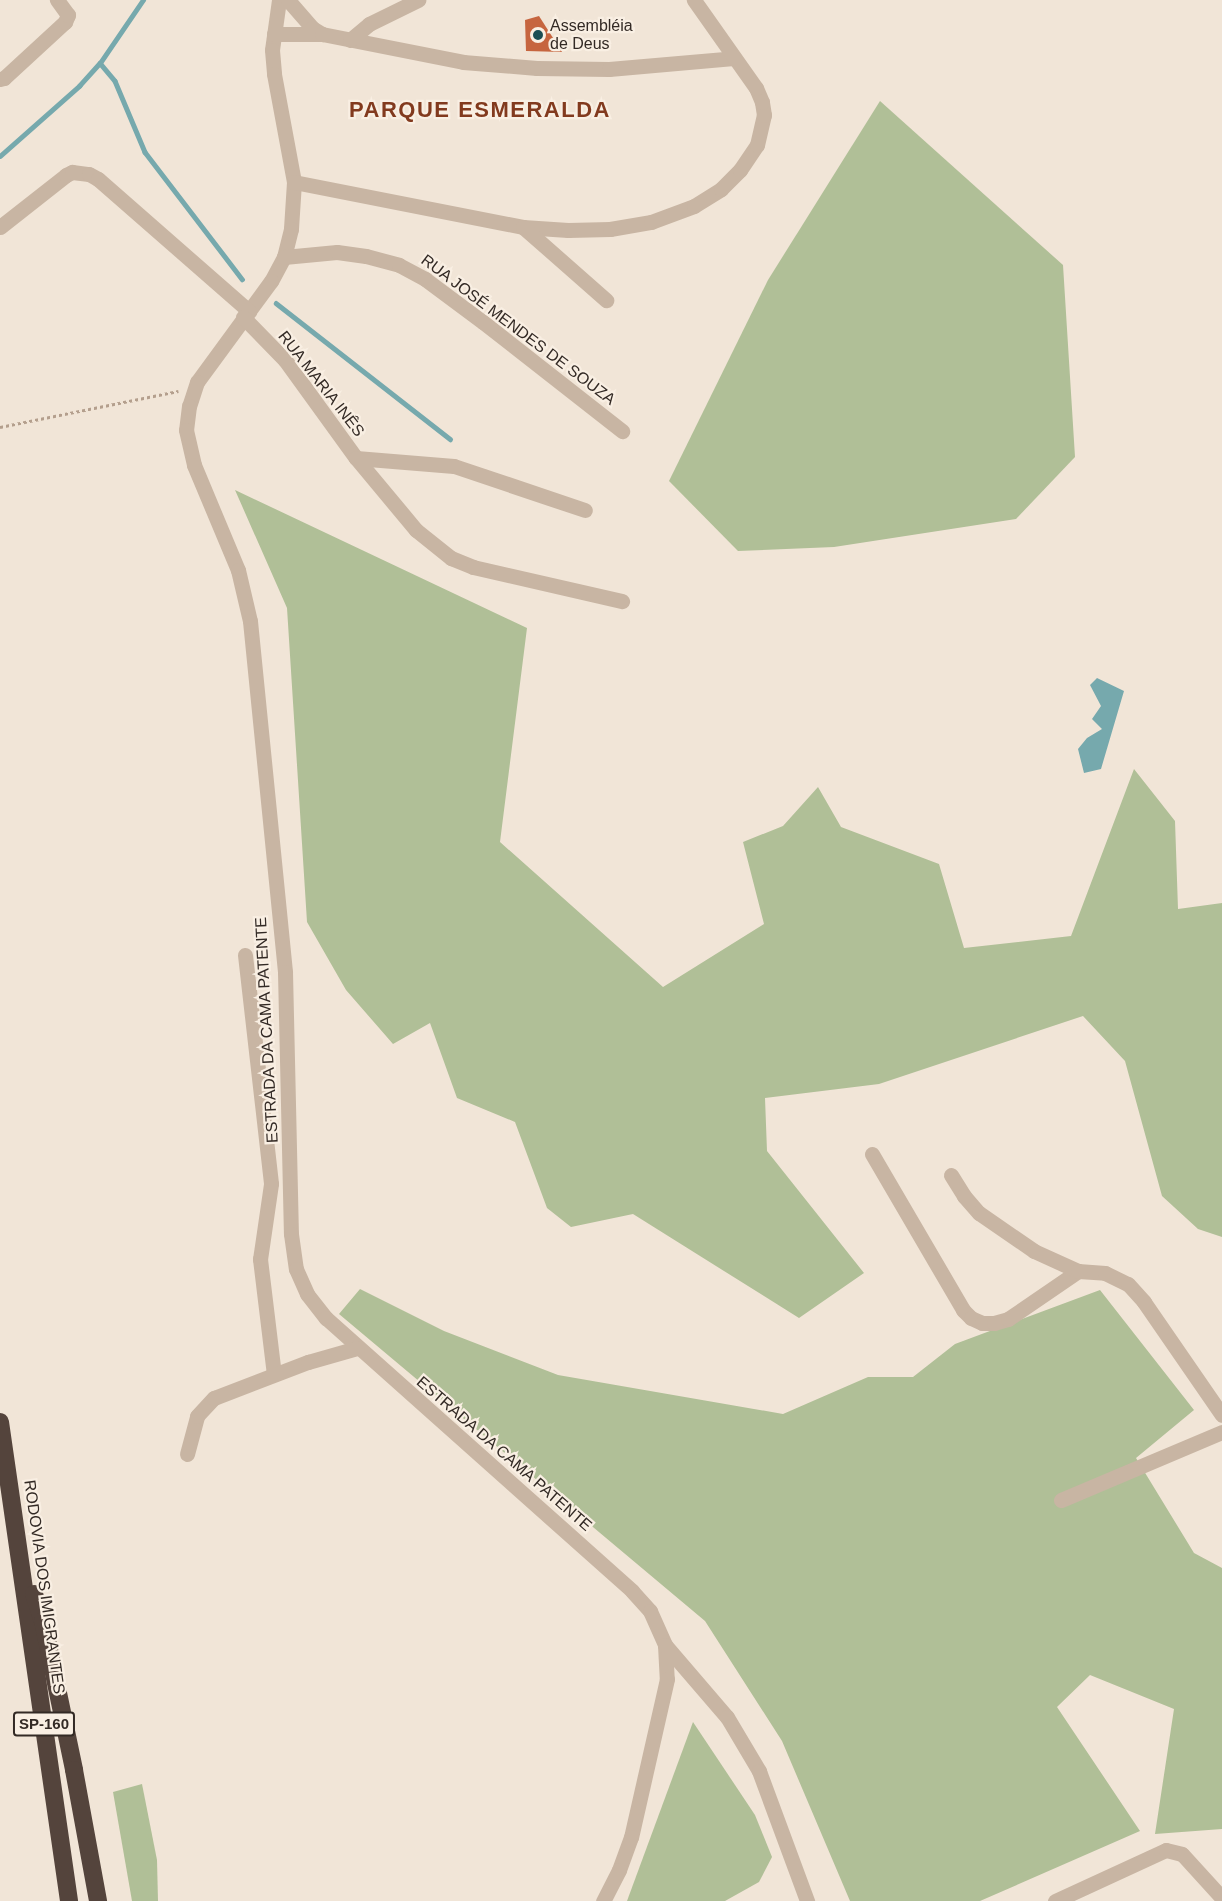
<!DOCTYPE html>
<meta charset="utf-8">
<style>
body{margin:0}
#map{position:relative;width:1222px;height:1901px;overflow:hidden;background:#f1e5d7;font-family:Arial,sans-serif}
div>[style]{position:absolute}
.green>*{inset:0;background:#b0bf97}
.water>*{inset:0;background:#76a9ad}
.stream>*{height:4.5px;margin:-2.25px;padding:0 2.25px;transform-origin:2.25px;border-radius:2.25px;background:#76a9ad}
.building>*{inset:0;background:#c6653f}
.path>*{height:3px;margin-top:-1.5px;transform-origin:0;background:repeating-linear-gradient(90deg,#b49f8d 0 3px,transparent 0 6px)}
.minor>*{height:15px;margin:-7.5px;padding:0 7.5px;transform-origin:7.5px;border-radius:7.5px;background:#c8b5a3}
.highway>*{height:18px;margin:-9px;padding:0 9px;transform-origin:9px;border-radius:9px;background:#54443c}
.dots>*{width:16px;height:16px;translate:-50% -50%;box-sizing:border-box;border:3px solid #f9efe3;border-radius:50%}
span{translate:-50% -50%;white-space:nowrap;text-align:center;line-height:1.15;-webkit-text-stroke:4.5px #f9efe3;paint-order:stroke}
.shield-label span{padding:2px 4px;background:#f9efe3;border:2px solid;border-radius:4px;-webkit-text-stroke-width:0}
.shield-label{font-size:15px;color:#332a25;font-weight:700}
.poi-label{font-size:16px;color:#332a25}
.left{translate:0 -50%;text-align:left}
.street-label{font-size:16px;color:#332a25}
.district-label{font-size:22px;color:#823a1e;font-weight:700;letter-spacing:1.5px}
</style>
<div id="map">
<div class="green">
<i style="clip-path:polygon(880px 101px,1063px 265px,1075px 457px,1016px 519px,834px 547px,738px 551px,669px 481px,768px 280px)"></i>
<i style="clip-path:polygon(235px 490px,527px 628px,500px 842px,663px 987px,764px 924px,743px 842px,783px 826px,818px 787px,841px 827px,939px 864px,964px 948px,1071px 936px,1134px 769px,1175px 821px,1178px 909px,1222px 903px,1222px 1237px,1198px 1229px,1162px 1196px,1125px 1061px,1083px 1016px,879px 1084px,765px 1098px,767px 1151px,864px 1273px,799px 1318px,633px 1214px,571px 1227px,547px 1208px,515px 1122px,457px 1098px,430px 1023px,393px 1044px,346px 990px,307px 922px,287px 608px)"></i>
<i style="clip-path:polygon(360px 1289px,444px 1331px,558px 1375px,783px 1414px,868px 1377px,913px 1377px,955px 1344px,1100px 1290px,1194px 1410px,1136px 1458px,1194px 1553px,1222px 1568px,1222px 1829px,1155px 1834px,1174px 1709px,1090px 1675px,1057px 1707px,1140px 1831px,980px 1901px,850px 1901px,782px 1741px,705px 1621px,339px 1314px)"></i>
<i style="clip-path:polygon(693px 1722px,755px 1815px,772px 1857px,759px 1882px,725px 1901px,627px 1901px)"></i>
<i style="clip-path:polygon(142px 1784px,157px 1860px,158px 1901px,132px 1901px,113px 1792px)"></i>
</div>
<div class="water">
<i style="clip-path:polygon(1097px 678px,1124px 691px,1101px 769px,1084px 773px,1078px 749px,1087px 738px,1102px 729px,1092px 719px,1101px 706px,1090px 685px)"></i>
</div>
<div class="stream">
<i style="left:100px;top:63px;width:23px;rotate:50deg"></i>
<i style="left:115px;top:81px;width:77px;rotate:67.1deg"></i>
<i style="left:145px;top:152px;width:160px;rotate:52.6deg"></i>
<i style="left:0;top:156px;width:106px;rotate:-41.5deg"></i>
<i style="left:79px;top:86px;width:31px;rotate:-48deg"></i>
<i style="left:100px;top:63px;width:76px;rotate:-55.7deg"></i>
<i style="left:276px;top:303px;width:221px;rotate:38deg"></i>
</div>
<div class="building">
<i style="clip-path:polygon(539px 16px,562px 52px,526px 51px,525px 20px)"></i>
</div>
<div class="path">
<i style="left:0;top:427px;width:182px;rotate:-11.4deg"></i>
</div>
<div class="minor">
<i style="left:279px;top:0;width:50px;rotate:98deg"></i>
<i style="left:272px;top:50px;width:24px;rotate:85deg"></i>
<i style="left:274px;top:74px;width:110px;rotate:79.5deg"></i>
<i style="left:294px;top:182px;width:47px;rotate:93.7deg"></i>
<i style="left:291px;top:229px;width:29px;rotate:104deg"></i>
<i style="left:284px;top:257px;width:27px;rotate:118deg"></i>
<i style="left:271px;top:281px;width:125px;rotate:126.2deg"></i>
<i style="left:197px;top:382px;width:25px;rotate:108deg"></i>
<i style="left:189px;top:406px;width:24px;rotate:97deg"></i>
<i style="left:186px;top:430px;width:36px;rotate:77deg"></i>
<i style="left:194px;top:465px;width:114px;rotate:67.3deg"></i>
<i style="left:238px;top:570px;width:52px;rotate:76.8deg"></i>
<i style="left:250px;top:621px;width:353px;rotate:84.3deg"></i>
<i style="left:285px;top:972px;width:262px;rotate:88.7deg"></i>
<i style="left:291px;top:1234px;width:35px;rotate:82deg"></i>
<i style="left:296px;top:1269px;width:27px;rotate:66deg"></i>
<i style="left:307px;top:1294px;width:31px;rotate:52deg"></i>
<i style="left:326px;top:1318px;width:410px;rotate:41.7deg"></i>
<i style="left:632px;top:1591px;width:27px;rotate:48deg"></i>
<i style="left:650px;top:1611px;width:37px;rotate:66deg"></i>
<i style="left:665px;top:1645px;width:34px;rotate:87deg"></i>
<i style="left:667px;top:1679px;width:162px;rotate:102.8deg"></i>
<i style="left:631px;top:1837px;width:35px;rotate:110deg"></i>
<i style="left:619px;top:1870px;width:35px;rotate:117deg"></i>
<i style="left:288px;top:0;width:37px;rotate:49deg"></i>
<i style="left:312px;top:28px;width:12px;rotate:31deg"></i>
<i style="left:274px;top:34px;width:48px"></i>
<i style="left:322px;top:34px;width:144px;rotate:11.2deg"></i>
<i style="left:463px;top:62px;width:74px;rotate:4.6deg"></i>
<i style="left:537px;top:68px;width:72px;rotate:0.8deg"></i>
<i style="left:609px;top:69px;width:125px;rotate:-5deg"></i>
<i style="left:350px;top:40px;width:25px;rotate:-40deg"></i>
<i style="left:369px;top:24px;width:55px;rotate:-26.1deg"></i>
<i style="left:0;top:79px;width:4px;rotate:-14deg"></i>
<i style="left:4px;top:78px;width:83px;rotate:-42.6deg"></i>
<i style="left:65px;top:22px;width:8px;rotate:-67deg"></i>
<i style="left:68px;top:15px;width:19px;rotate:-126deg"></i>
<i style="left:294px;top:182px;width:233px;rotate:11.1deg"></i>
<i style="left:523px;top:227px;width:45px;rotate:3.8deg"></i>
<i style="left:568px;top:230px;width:42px;rotate:-1.4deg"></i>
<i style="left:610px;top:229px;width:42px;rotate:-9.7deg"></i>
<i style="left:651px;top:222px;width:46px;rotate:-20.4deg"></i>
<i style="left:694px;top:206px;width:32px;rotate:-32deg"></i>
<i style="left:721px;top:189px;width:27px;rotate:-45deg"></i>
<i style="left:740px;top:170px;width:30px;rotate:-56deg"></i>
<i style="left:757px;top:145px;width:31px;rotate:-77deg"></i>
<i style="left:764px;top:115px;width:13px;rotate:-99deg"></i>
<i style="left:762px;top:102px;width:15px;rotate:-113deg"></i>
<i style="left:756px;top:88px;width:108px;rotate:-125.2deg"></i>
<i style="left:0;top:227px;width:84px;rotate:-38.2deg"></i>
<i style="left:66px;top:175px;width:7px;rotate:-27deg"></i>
<i style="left:72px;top:172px;width:17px;rotate:7deg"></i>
<i style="left:89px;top:174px;width:10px;rotate:29deg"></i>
<i style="left:98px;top:179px;width:201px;rotate:41.2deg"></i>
<i style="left:523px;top:227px;width:111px;rotate:41.3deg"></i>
<i style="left:284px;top:257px;width:53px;rotate:-5.4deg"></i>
<i style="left:337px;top:252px;width:29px;rotate:8deg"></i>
<i style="left:366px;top:256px;width:34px;rotate:15deg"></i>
<i style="left:399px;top:265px;width:30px;rotate:28deg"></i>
<i style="left:425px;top:279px;width:72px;rotate:36.6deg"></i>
<i style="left:483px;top:322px;width:177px;rotate:38.1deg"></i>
<i style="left:243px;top:317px;width:60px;rotate:45.7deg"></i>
<i style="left:285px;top:360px;width:121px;rotate:54.1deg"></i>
<i style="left:356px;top:458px;width:98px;rotate:4.7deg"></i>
<i style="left:454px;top:466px;width:138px;rotate:18.6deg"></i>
<i style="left:356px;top:458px;width:94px;rotate:50.2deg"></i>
<i style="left:416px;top:530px;width:45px;rotate:38.7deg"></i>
<i style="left:451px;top:558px;width:24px;rotate:22deg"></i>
<i style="left:473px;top:567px;width:153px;rotate:12.9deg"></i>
<i style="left:245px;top:955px;width:230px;rotate:83.5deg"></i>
<i style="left:271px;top:1184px;width:76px;rotate:98.3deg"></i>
<i style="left:260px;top:1259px;width:116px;rotate:83.1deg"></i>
<i style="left:872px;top:1154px;width:181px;rotate:59.7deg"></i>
<i style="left:963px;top:1310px;width:11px;rotate:45deg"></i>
<i style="left:971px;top:1318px;width:12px;rotate:24deg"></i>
<i style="left:982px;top:1323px;width:12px"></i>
<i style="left:994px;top:1323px;width:15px;rotate:-16deg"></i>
<i style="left:1008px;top:1319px;width:85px;rotate:-34.4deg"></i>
<i style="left:951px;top:1175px;width:25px;rotate:58deg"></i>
<i style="left:964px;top:1196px;width:23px;rotate:49deg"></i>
<i style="left:979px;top:1213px;width:67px;rotate:34.6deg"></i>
<i style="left:1034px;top:1251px;width:48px;rotate:24.4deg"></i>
<i style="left:1078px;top:1271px;width:27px;rotate:4deg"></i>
<i style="left:1105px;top:1273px;width:25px;rotate:26deg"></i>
<i style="left:1128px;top:1284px;width:24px;rotate:48deg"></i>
<i style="left:1144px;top:1302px;width:137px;rotate:55.4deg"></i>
<i style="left:187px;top:1454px;width:39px;rotate:-75deg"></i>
<i style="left:197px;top:1416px;width:25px;rotate:-47deg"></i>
<i style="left:214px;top:1398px;width:101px;rotate:-21deg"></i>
<i style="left:308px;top:1362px;width:51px;rotate:-15.9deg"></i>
<i style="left:1061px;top:1500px;width:175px;rotate:-22.9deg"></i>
<i style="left:665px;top:1645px;width:95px;rotate:49.3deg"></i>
<i style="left:727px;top:1717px;width:63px;rotate:59.3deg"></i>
<i style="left:759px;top:1771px;width:139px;rotate:69.7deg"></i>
<i style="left:1055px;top:1901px;width:122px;rotate:-24.7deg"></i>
<i style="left:1166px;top:1850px;width:16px;rotate:14deg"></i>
<i style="left:1182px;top:1854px;width:59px;rotate:47.7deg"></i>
</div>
<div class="highway">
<i style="left:0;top:1422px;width:484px;rotate:81.8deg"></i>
<i style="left:34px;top:1594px;width:28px;rotate:72deg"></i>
<i style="left:43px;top:1621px;width:152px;rotate:78.2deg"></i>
<i style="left:74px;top:1770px;width:133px;rotate:79.6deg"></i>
</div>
<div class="dots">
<i style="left:538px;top:35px;background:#1b4e54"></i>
</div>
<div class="shield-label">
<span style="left:44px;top:1724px">SP-160</span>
</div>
<div class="poi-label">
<span class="left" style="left:550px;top:35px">Assembléia<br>de Deus</span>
</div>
<div class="street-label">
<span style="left:518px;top:330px;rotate:37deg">RUA JOSÉ MENDES DE SOUZA</span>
<span style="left:321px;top:384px;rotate:52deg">RUA MARIA INÊS</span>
<span style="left:267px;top:1030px;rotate:-93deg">ESTRADA DA CAMA PATENTE</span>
<span style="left:504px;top:1454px;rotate:41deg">ESTRADA DA CAMA PATENTE</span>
<span style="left:44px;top:1587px;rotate:82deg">RODOVIA DOS IMIGRANTES</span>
</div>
<div class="district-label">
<span style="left:480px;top:110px">PARQUE ESMERALDA</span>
</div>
</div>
